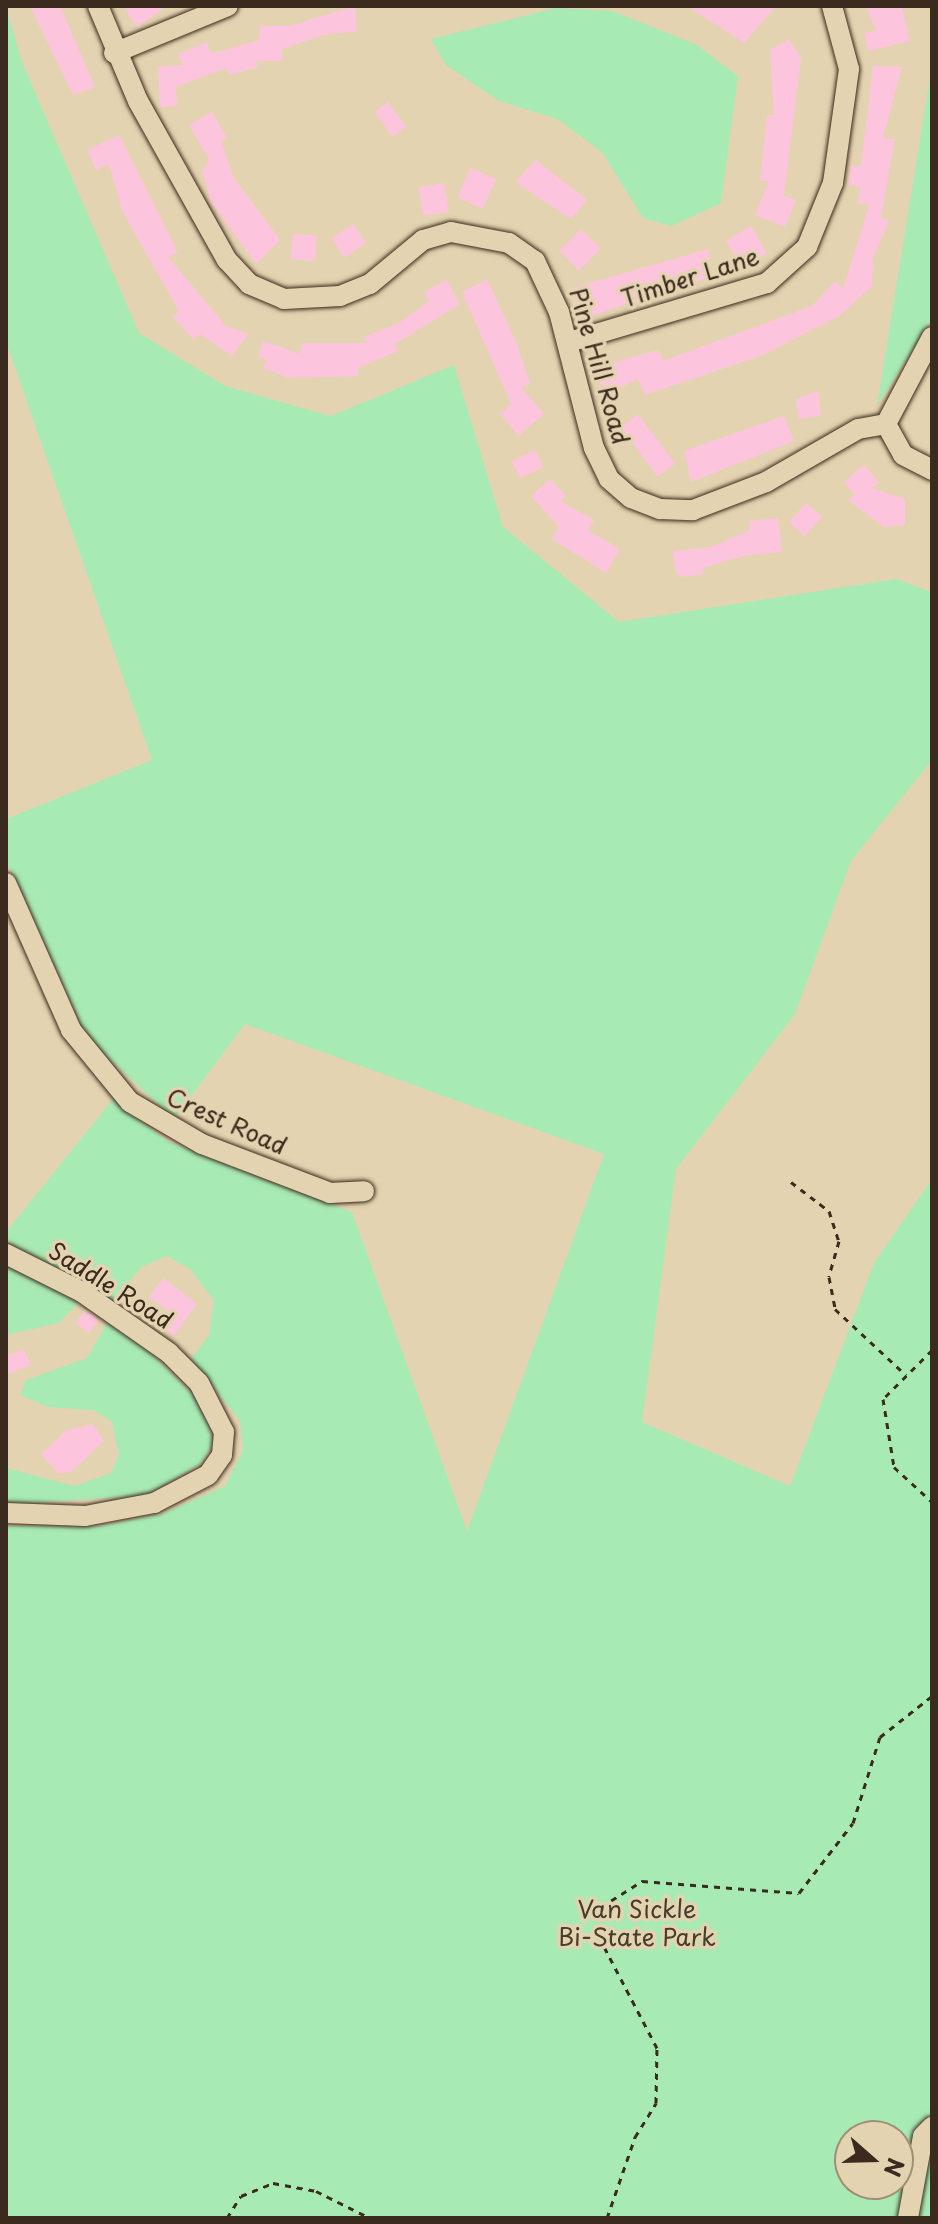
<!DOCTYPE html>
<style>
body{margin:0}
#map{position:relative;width:938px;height:2224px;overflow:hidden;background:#e4d3b0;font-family:"Playpen Sans",sans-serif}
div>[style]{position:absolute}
.green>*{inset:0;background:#a8eab4}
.building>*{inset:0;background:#fdc5dd;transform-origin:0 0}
.path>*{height:3px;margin-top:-1.5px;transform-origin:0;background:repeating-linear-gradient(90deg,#3b2a1e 0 6px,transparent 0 12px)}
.roads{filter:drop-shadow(0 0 2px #3b2a1e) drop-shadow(0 0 2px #3b2a1e)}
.minor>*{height:20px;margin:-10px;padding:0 10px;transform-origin:10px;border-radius:10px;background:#e4d3b0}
span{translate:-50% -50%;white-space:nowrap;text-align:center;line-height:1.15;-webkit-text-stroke:7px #e4d3b0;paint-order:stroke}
.street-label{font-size:24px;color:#3b2a1e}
.park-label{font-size:24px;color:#463d2d}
.frame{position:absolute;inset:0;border:8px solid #3b2a1e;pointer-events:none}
.north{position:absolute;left:834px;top:2120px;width:80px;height:80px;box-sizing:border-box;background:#e4d3b0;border:2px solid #a08f76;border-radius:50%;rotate:110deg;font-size:22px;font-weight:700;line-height:32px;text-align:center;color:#3b2a1e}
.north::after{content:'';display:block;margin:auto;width:28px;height:36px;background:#3b2a1e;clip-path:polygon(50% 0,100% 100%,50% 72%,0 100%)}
</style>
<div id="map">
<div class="green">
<i style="clip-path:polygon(evenodd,6px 6px,22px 62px,139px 333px,225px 386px,331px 416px,454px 365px,503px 527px,619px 622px,896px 579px,932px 592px,932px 760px,851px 861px,795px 1014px,676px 1169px,642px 1422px,790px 1486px,874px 1263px,932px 1179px,932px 2218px,6px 2218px,6px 1526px,100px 1526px,162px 1514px,225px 1486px,243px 1450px,240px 1421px,191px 1359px,209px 1335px,214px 1301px,191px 1270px,167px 1256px,141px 1267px,113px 1302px,6px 1242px,6px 1232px,113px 1099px,167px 1141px,352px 1212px,467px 1531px,604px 1154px,245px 1024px,174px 1119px,88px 1039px,6px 860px,6px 819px,152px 760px,6px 342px,6px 6px,850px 2136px,898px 2136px,898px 2184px,850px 2184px,850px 2136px)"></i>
<i style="clip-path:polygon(556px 8px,612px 11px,697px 45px,738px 76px,721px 203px,671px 226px,643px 218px,602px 152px,557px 119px,499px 101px,446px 65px,431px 39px)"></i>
<i style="clip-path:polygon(932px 65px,932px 319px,877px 406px)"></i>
<i style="clip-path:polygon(6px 1264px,60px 1289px,79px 1302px,59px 1323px,6px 1335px)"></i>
<i style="clip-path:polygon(108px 1321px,143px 1345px,206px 1408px,213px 1444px,202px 1463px,146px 1496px,6px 1504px,6px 1468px,75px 1486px,111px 1473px,119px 1455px,112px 1422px,93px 1410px,48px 1407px,20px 1395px,26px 1380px,87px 1358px)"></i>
</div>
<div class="building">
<i style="clip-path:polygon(30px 6px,60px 6px,95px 87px,73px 95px)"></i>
<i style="clip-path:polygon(123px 6px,167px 6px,137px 27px)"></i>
<i style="clip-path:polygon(355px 6px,357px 31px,323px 35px,282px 49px,282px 61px,256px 61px,258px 67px,229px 75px,226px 68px,176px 87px,177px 106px,160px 107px,158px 67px,183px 65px,178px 54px,207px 42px,211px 54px,259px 40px,260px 26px,290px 26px)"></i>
<i style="clip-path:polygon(687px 6px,776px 6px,744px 43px)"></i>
<i style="clip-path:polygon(866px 6px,902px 6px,910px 41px,868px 51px,864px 33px,876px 31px)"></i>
<i style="clip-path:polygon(789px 39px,801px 58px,784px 196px,796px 200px,785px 227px,755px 215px,769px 181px,760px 181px,767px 115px,774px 115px,770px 50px)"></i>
<i style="clip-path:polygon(873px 66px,902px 67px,883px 138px,895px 139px,881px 218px,889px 221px,873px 258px,872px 286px,839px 316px,763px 355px,645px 395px,638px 379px,607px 394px,595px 376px,618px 361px,658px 350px,663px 361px,812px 306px,835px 281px,843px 289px,869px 205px,858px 203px,860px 187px,848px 185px,851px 165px,861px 166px)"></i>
<i style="left:388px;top:102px;width:31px;height:17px;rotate:54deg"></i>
<i style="clip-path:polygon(212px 112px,227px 138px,221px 141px,234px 178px,280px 240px,256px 264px,211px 202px,202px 171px,209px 160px,189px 125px)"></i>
<i style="clip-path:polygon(119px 135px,178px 252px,168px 257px,226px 326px,248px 334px,232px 356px,200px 334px,194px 340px,173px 317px,179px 311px,122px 211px,109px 164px,96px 170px,87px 150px)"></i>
<i style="clip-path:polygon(536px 160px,587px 200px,571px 219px,515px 182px)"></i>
<i style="left:470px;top:168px;width:28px;height:32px;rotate:23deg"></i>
<i style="left:444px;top:183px;width:29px;height:26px;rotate:80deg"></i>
<i style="left:353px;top:224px;width:23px;height:26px;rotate:56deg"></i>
<i style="left:751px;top:226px;width:32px;height:29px;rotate:60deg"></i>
<i style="left:581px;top:229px;width:28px;height:31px;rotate:45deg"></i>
<i style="left:293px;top:234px;width:24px;height:25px;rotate:5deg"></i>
<i style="clip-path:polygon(709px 249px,708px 278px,579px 320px,572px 288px)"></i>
<i style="clip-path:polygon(487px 279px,517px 344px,530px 384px,521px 387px,544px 414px,518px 436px,500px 414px,511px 404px,462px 292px)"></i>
<i style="clip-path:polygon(447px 280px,460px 304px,395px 344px,398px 351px,358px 368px,359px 376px,289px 378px,263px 368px,266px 359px,258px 357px,263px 341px,300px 354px,302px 343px,367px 343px,364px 337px,397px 324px,429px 301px,424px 292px)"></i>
<i style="clip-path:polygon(818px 391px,821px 416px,799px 419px,796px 399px)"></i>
<i style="left:638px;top:414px;width:62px;height:22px;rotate:53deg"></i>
<i style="clip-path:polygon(784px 416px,794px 441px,691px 482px,684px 451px)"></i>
<i style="left:535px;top:450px;width:19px;height:26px;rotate:65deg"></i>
<i style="clip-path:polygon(864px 465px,879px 482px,871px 488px,905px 499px,905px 525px,884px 527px,848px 500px,854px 495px,844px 482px)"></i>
<i style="clip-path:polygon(550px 479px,566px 496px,560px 501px,594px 520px,588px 530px,620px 549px,606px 573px,552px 539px,559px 527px,531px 496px)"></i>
<i style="left:806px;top:503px;width:21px;height:26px;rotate:41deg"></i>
<i style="clip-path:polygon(778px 518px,782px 552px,742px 556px,703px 568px,704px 574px,681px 577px,675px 570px,673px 551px,711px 547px,750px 530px,749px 521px)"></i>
<i style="clip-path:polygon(163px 1278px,197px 1304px,174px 1336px,158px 1324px,168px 1310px,149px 1297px)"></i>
<i style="left:85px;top:1310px;width:17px;height:16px;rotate:36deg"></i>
<i style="clip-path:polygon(24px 1349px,31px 1365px,6px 1375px,6px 1356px)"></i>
<i style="clip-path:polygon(93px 1424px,104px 1441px,71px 1472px,58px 1473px,41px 1454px,67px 1430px)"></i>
</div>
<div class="path">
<i style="left:791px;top:1182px;width:48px;rotate:37.3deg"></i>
<i style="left:829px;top:1211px;width:32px;rotate:72deg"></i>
<i style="left:839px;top:1241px;width:37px;rotate:106deg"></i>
<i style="left:829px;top:1277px;width:33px;rotate:79deg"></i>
<i style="left:835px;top:1309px;width:97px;rotate:42.9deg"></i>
<i style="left:932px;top:1350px;width:69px;rotate:135deg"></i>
<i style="left:883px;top:1399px;width:69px;rotate:80.8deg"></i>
<i style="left:894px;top:1467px;width:52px;rotate:42.6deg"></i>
<i style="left:227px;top:2218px;width:26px;rotate:-58deg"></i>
<i style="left:241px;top:2196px;width:35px;rotate:-22deg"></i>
<i style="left:273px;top:2183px;width:44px;rotate:10.5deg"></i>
<i style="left:316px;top:2191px;width:60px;rotate:26.6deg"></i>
<i style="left:607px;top:2218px;width:86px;rotate:-70.9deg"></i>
<i style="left:635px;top:2137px;width:40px;rotate:-58deg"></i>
<i style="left:656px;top:2103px;width:55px;rotate:-89deg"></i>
<i style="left:657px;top:2048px;width:119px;rotate:-117.6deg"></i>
<i style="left:602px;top:1943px;width:36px;rotate:-92deg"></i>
<i style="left:601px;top:1907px;width:49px;rotate:-32.4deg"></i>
<i style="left:642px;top:1881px;width:157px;rotate:4.4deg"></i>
<i style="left:799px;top:1893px;width:88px;rotate:-52.4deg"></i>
<i style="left:853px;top:1823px;width:90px;rotate:-72.6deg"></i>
<i style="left:880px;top:1737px;width:66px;rotate:-38.3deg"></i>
</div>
<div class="roads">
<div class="minor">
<i style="left:98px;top:6px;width:103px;rotate:67.2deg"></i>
<i style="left:138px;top:101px;width:182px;rotate:60.8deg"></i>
<i style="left:227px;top:260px;width:33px;rotate:47deg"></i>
<i style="left:249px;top:284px;width:38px;rotate:23deg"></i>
<i style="left:284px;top:299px;width:56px;rotate:-3.1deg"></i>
<i style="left:340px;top:296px;width:32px;rotate:-22deg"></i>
<i style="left:370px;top:284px;width:69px;rotate:-39.7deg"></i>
<i style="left:423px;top:240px;width:29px;rotate:-16deg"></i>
<i style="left:451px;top:232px;width:59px;rotate:10.7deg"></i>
<i style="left:509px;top:243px;width:32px;rotate:35deg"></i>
<i style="left:535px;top:261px;width:56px;rotate:64.8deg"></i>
<i style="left:559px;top:312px;width:140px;rotate:75.6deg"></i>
<i style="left:594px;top:448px;width:34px;rotate:64deg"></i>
<i style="left:609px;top:479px;width:29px;rotate:41deg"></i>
<i style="left:631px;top:498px;width:31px;rotate:21deg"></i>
<i style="left:660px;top:509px;width:33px;rotate:2deg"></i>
<i style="left:693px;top:510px;width:78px;rotate:-21deg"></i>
<i style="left:766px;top:482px;width:106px;rotate:-29.9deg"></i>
<i style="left:858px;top:429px;width:28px;rotate:-10deg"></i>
<i style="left:114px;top:53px;width:123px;rotate:-22.4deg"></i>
<i style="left:932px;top:337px;width:98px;rotate:117.9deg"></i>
<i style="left:886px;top:424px;width:35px;rotate:61deg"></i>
<i style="left:903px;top:455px;width:33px;rotate:27deg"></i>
<i style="left:569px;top:342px;width:207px;rotate:-16.6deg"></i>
<i style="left:767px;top:283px;width:54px;rotate:-42deg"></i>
<i style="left:807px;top:247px;width:69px;rotate:-67.9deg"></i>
<i style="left:833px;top:183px;width:115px;rotate:-82deg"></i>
<i style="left:849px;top:69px;width:65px;rotate:-105.1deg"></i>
<i style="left:6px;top:883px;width:161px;rotate:66.1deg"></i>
<i style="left:71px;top:1030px;width:93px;rotate:50.7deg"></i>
<i style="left:130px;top:1102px;width:83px;rotate:30.3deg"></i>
<i style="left:202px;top:1144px;width:137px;rotate:20.9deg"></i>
<i style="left:330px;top:1193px;width:34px;rotate:-3deg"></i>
<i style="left:6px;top:1254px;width:85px;rotate:26.6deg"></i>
<i style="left:82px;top:1292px;width:106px;rotate:35deg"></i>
<i style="left:169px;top:1353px;width:42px;rotate:45deg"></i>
<i style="left:199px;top:1383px;width:55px;rotate:63deg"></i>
<i style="left:224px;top:1432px;width:23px;rotate:95deg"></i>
<i style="left:222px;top:1455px;width:24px;rotate:125deg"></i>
<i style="left:208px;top:1475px;width:61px;rotate:152.6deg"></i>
<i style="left:154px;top:1503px;width:70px;rotate:169.3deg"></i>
<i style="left:85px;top:1516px;width:79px;rotate:-177.8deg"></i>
<i style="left:908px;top:2218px;width:83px;rotate:-79.6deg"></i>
<i style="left:923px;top:2136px;width:13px;rotate:-45deg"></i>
</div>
</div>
<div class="street-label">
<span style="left:690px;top:277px;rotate:-18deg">Timber Lane</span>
<span style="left:600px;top:366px;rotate:74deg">Pine Hill Road</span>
<span style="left:227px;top:1121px;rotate:24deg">Crest Road</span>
<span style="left:111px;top:1285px;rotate:32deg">Saddle Road</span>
</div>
<div class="park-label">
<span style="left:637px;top:1923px">Van Sickle<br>Bi-State Park</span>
</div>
<div class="frame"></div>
<div class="north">N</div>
</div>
